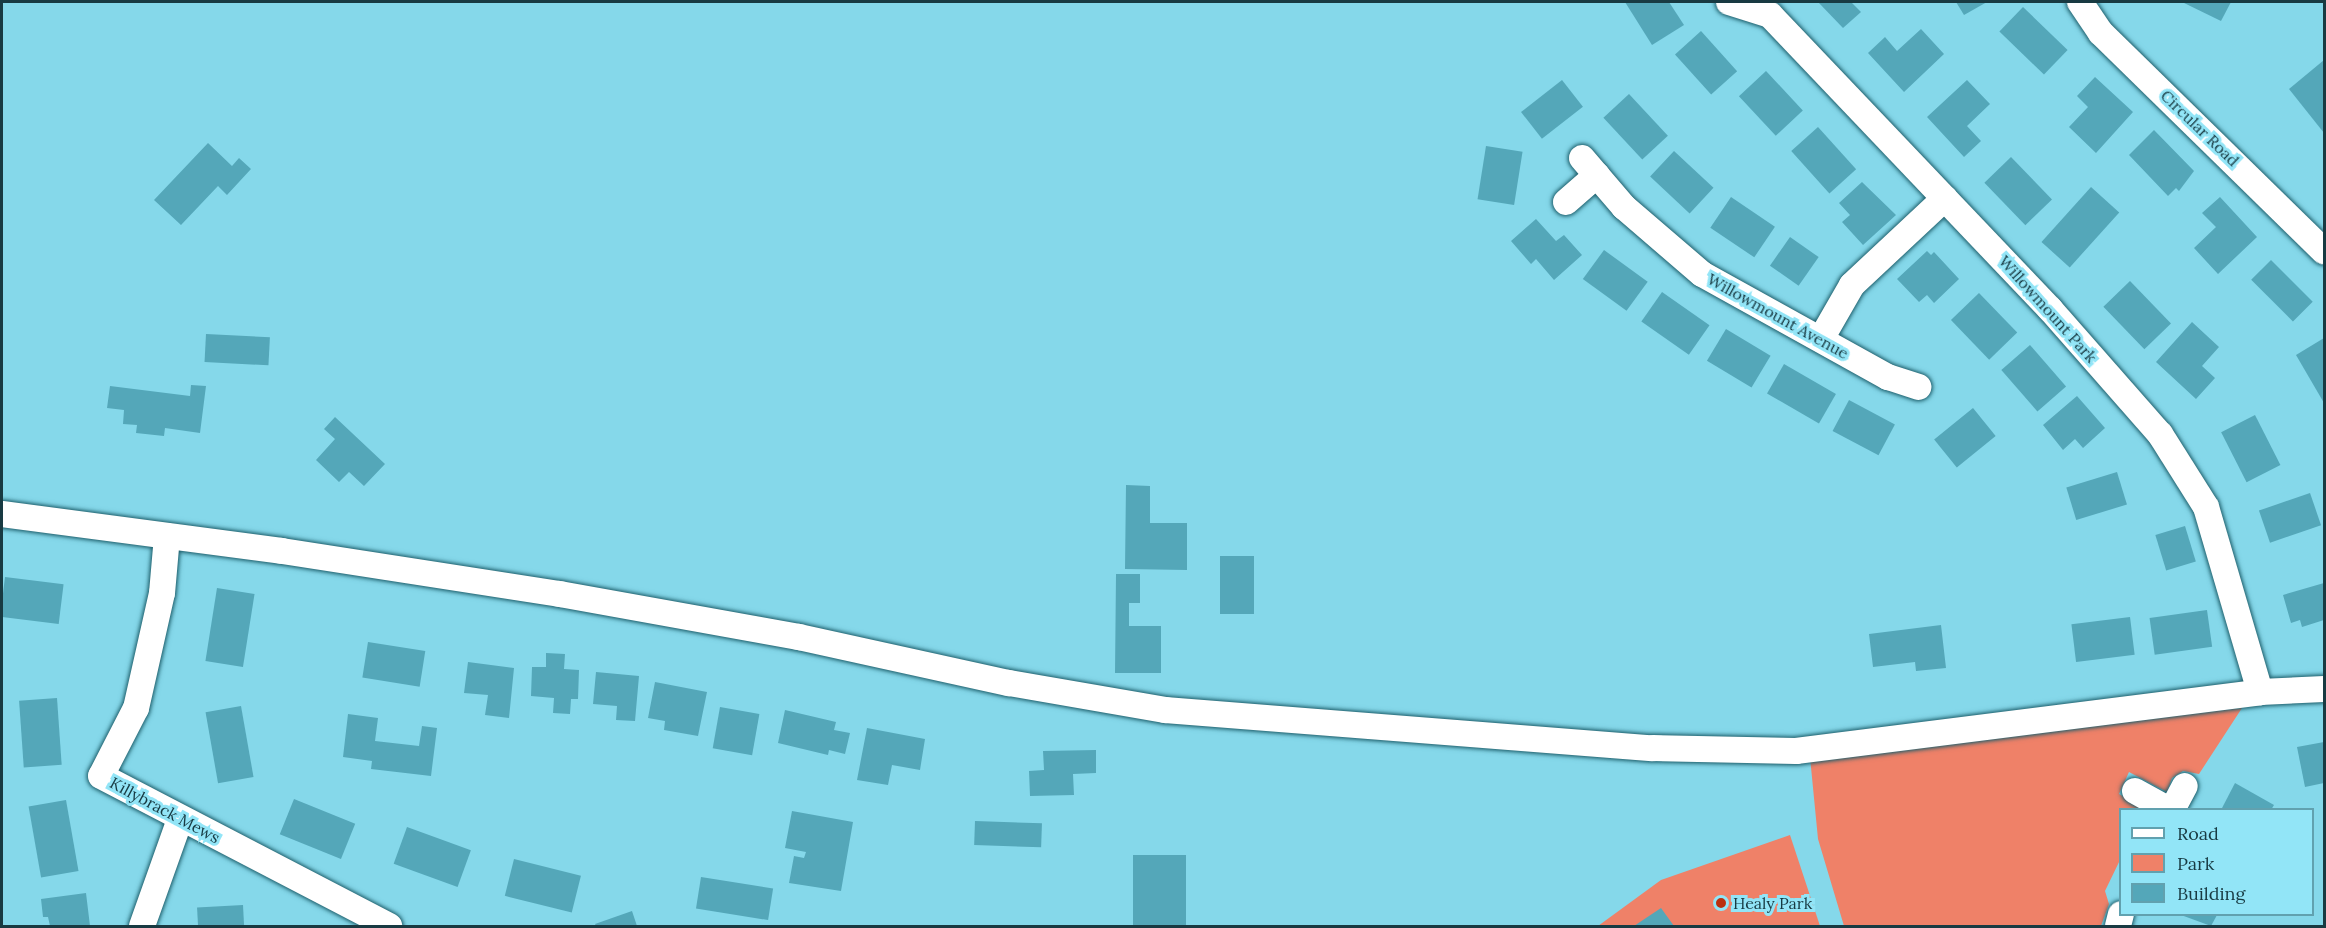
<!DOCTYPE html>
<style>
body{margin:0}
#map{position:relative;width:2326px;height:928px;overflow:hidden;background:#85d8ea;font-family:Lora,serif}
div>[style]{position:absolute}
.green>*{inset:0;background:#ef8168}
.building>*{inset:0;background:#54a7b9;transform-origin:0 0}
.roads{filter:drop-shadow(0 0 2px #1e5f6c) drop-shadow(0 0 2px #1e5f6c)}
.street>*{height:26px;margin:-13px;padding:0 13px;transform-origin:13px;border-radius:13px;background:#fff}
.dots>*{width:16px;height:16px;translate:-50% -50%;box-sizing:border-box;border:3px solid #92e5f7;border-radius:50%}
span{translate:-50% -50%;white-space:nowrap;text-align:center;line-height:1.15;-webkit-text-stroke:6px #92e5f7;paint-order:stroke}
.street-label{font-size:16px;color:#183a42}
.poi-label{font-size:16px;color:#183a42}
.left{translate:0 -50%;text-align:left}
.frame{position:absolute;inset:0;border:3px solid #183a42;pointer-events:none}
.legend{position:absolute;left:2119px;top:808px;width:195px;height:108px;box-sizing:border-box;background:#92e5f7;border:2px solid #61a1af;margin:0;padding:8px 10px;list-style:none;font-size:18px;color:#183a42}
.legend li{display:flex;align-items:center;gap:12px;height:30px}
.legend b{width:30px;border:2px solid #61a1af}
</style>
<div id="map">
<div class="green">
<i style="clip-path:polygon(2242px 708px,2199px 774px,2183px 771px,2172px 778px,2167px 792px,2129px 772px,2119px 794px,2145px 809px,2120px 810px,2120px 860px,2105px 891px,2109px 904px,2101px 926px,1844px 926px,1818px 839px,1810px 757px)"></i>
<i style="clip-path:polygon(1790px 835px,1820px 926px,1598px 926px,1661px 880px)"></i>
</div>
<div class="building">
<i style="clip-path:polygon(1625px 2px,1669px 2px,1684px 25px,1652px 45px)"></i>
<i style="clip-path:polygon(1818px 2px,1851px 2px,1861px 12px,1843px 28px)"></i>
<i style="clip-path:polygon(1956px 2px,1987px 2px,1964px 15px)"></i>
<i style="clip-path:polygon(2182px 2px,2231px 2px,2221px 21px)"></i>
<i style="left:2023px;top:7px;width:62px;height:34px;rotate:44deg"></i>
<i style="clip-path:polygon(1921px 29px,1944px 54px,1904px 92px,1868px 53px,1885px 37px,1897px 51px)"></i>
<i style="left:1701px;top:31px;width:54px;height:35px;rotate:48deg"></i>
<i style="clip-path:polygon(2324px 60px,2324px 133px,2289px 89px)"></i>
<i style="left:1766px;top:71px;width:54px;height:37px;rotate:47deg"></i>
<i style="clip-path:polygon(2095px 77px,2133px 112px,2096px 153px,2069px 127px,2088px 107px,2077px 96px)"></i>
<i style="left:1562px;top:80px;width:34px;height:52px;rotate:52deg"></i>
<i style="clip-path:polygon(1967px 80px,1990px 104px,1967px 126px,1981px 141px,1964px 157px,1927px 117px)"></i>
<i style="left:1629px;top:94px;width:57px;height:35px;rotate:47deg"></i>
<i style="left:1818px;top:127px;width:57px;height:36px;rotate:48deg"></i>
<i style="clip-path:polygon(2154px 130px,2194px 171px,2179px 191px,2176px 188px,2168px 196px,2129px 155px)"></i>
<i style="clip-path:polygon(208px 143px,232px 166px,239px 158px,251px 169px,227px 195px,218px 186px,181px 225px,154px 200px)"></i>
<i style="left:1486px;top:146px;width:37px;height:54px;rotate:9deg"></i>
<i style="left:1674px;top:151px;width:54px;height:35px;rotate:43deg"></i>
<i style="left:2011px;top:157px;width:59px;height:37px;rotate:46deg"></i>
<i style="clip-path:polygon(1862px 182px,1896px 215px,1863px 245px,1842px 222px,1850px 215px,1839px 203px)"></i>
<i style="left:2091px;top:187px;width:38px;height:74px;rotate:42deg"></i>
<i style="left:1731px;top:197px;width:53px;height:37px;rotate:34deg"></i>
<i style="clip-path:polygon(2220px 197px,2257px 237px,2218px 274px,2194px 248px,2216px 227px,2202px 213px)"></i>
<i style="clip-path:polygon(1536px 219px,1556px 241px,1564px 235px,1582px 255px,1554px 280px,1536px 259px,1531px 264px,1511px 241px)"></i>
<i style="left:1790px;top:237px;width:35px;height:35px;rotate:35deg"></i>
<i style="left:1604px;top:250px;width:54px;height:36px;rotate:36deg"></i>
<i style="clip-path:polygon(1927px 251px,1931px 255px,1934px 252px,1959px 279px,1934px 303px,1927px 295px,1919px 302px,1897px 279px)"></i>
<i style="left:2271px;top:260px;width:59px;height:28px;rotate:45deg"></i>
<i style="left:2130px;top:281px;width:59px;height:37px;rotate:46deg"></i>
<i style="left:1662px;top:292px;width:58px;height:36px;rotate:35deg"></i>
<i style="left:1979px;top:293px;width:55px;height:39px;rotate:46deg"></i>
<i style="clip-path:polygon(2192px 322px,2219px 347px,2202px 366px,2215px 378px,2196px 399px,2156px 362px)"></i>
<i style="left:1726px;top:329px;width:52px;height:37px;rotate:31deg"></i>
<i style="left:206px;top:334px;width:64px;height:28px;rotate:3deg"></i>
<i style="clip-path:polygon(2324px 338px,2324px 403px,2296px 355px)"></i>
<i style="left:2030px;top:345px;width:55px;height:38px;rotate:49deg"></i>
<i style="left:1784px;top:364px;width:60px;height:34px;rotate:30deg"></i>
<i style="clip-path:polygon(191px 385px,206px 386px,200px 433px,165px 428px,164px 436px,136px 433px,137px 425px,123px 424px,124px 410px,107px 408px,110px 386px,190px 396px)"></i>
<i style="clip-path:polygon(2077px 396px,2105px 428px,2083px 448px,2075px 439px,2063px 450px,2043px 425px)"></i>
<i style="left:1849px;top:400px;width:52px;height:35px;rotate:28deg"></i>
<i style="left:1973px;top:408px;width:36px;height:50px;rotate:51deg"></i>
<i style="left:2255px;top:415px;width:56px;height:38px;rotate:63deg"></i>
<i style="clip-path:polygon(335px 417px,385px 464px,364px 486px,349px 472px,339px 482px,316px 460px,335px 439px,324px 429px)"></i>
<i style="left:2117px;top:472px;width:34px;height:53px;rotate:73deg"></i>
<i style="clip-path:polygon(1126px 485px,1150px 486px,1150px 523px,1187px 523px,1187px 570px,1125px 569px)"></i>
<i style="left:2310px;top:493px;width:34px;height:54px;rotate:71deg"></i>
<i style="left:2185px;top:526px;width:37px;height:31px;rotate:73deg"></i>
<i style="left:1254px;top:556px;width:58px;height:34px;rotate:90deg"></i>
<i style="clip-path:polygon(1116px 574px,1140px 574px,1140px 603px,1129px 603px,1129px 626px,1161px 626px,1161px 673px,1115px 673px)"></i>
<i style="left:5px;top:577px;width:59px;height:40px;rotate:7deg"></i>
<i style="clip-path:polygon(2324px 583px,2324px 620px,2302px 627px,2300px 620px,2291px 623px,2283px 595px)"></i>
<i style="left:217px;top:588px;width:38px;height:74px;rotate:9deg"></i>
<i style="left:2207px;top:610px;width:37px;height:58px;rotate:82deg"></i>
<i style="left:2130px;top:617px;width:38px;height:59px;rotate:83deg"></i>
<i style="clip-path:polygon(1941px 625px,1946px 668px,1916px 671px,1915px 662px,1873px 667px,1869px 634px)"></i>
<i style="left:368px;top:642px;width:58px;height:36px;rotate:9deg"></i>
<i style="clip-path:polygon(546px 653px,565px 654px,564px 669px,579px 670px,578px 699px,571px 699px,570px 714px,553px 713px,554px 698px,531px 696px,532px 667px,546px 667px)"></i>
<i style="clip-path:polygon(468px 662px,514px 668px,509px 718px,485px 715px,488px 695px,464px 693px)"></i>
<i style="clip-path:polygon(596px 672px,639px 676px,635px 721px,616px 720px,617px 706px,593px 704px)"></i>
<i style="clip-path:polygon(655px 682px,707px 692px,698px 736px,664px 730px,665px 721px,648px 718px)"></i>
<i style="left:57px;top:698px;width:67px;height:38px;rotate:86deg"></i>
<i style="left:241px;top:706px;width:72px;height:36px;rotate:80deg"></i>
<i style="left:720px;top:707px;width:40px;height:42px;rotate:10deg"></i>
<i style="clip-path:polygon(785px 710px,836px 722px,834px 730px,850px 733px,845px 754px,829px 750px,828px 755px,778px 743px)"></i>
<i style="clip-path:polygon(348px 714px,378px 718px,375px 741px,419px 746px,422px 726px,437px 728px,431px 776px,371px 769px,372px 761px,343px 757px)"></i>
<i style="clip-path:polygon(867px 728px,925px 739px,920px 770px,892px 765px,888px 785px,857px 780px)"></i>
<i style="clip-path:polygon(2324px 742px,2324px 783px,2305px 787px,2297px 747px)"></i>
<i style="clip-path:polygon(1096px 750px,1096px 773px,1073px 774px,1074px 795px,1030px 796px,1029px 771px,1044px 770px,1043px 751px)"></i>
<i style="clip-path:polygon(2235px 783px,2274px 805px,2271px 810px,2221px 810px)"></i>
<i style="left:294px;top:799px;width:66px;height:38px;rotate:22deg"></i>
<i style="left:66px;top:800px;width:72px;height:38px;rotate:80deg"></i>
<i style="clip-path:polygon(792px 811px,853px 822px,841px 891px,789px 883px,794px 856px,804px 858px,806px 852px,785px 848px)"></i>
<i style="left:975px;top:821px;width:67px;height:24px;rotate:2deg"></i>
<i style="left:407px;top:827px;width:68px;height:39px;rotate:20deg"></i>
<i style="left:1133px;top:855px;width:53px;height:71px"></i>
<i style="left:514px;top:859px;width:69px;height:38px;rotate:14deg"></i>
<i style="left:701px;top:877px;width:73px;height:32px;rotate:9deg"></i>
<i style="clip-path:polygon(86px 893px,90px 926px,50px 926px,48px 917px,43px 917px,41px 899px)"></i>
<i style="left:243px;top:905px;width:21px;height:46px;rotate:87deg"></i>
<i style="clip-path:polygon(1661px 908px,1674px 926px,1634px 926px)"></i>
<i style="clip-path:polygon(632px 911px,637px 926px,596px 926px,595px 924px)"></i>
<i style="clip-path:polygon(2181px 915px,2217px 915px,2211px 926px)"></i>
</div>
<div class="roads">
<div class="street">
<i style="left:1729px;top:2px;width:43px;rotate:17.6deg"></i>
<i style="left:1770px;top:15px;width:406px;rotate:46.4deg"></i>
<i style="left:2050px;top:309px;width:167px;rotate:48.7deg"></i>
<i style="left:2160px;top:434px;width:86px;rotate:57.8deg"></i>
<i style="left:2206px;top:507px;width:193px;rotate:73.7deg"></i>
<i style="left:2080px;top:2px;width:37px;rotate:56deg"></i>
<i style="left:2101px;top:33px;width:312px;rotate:44.4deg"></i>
<i style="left:1582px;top:158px;width:65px;rotate:49.4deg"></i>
<i style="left:1624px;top:207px;width:103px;rotate:40.7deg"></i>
<i style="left:1702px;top:274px;width:213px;rotate:29deg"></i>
<i style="left:1888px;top:377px;width:32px;rotate:18deg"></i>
<i style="left:1566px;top:202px;width:41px;rotate:-41.1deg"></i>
<i style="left:1821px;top:339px;width:62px;rotate:-60.1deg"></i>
<i style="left:1852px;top:285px;width:127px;rotate:-43.1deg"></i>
<i style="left:2px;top:514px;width:282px;rotate:7.5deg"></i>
<i style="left:282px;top:551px;width:281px;rotate:8.8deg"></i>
<i style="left:560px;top:594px;width:243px;rotate:10.2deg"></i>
<i style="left:799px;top:637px;width:215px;rotate:12.4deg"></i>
<i style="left:1009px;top:683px;width:158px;rotate:9.8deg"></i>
<i style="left:1165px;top:710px;width:489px;rotate:4.5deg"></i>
<i style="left:1653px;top:748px;width:143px;rotate:1.2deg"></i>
<i style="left:1796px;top:751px;width:468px;rotate:-7.2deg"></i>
<i style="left:2260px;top:692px;width:64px;rotate:-2.7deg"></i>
<i style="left:167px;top:536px;width:57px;rotate:95deg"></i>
<i style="left:162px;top:593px;width:118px;rotate:102.7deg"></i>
<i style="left:136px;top:708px;width:76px;rotate:117.2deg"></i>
<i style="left:101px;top:776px;width:325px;rotate:27.5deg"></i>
<i style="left:2135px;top:791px;width:39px;rotate:29deg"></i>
<i style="left:2172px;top:810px;width:27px;rotate:-62deg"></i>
<i style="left:142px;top:926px;width:114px;rotate:-70.4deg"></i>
<i style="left:2118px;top:926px;width:12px;rotate:-76deg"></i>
</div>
</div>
<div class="dots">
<i style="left:1721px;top:903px;background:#ba2f0e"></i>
</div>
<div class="street-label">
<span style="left:2200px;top:128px;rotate:44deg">Circular Road</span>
<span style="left:2048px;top:309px;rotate:48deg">Willowmount Park</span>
<span style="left:1778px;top:316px;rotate:29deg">Willowmount Avenue</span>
<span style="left:165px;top:810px;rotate:28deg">Killybrack Mews</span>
</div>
<div class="poi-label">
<span class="left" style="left:1733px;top:903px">Healy Park</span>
</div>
<div class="frame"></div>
<ul class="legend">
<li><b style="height:8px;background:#fff"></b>Road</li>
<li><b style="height:16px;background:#ef8168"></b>Park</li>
<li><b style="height:16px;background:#54a7b9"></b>Building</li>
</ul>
</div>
